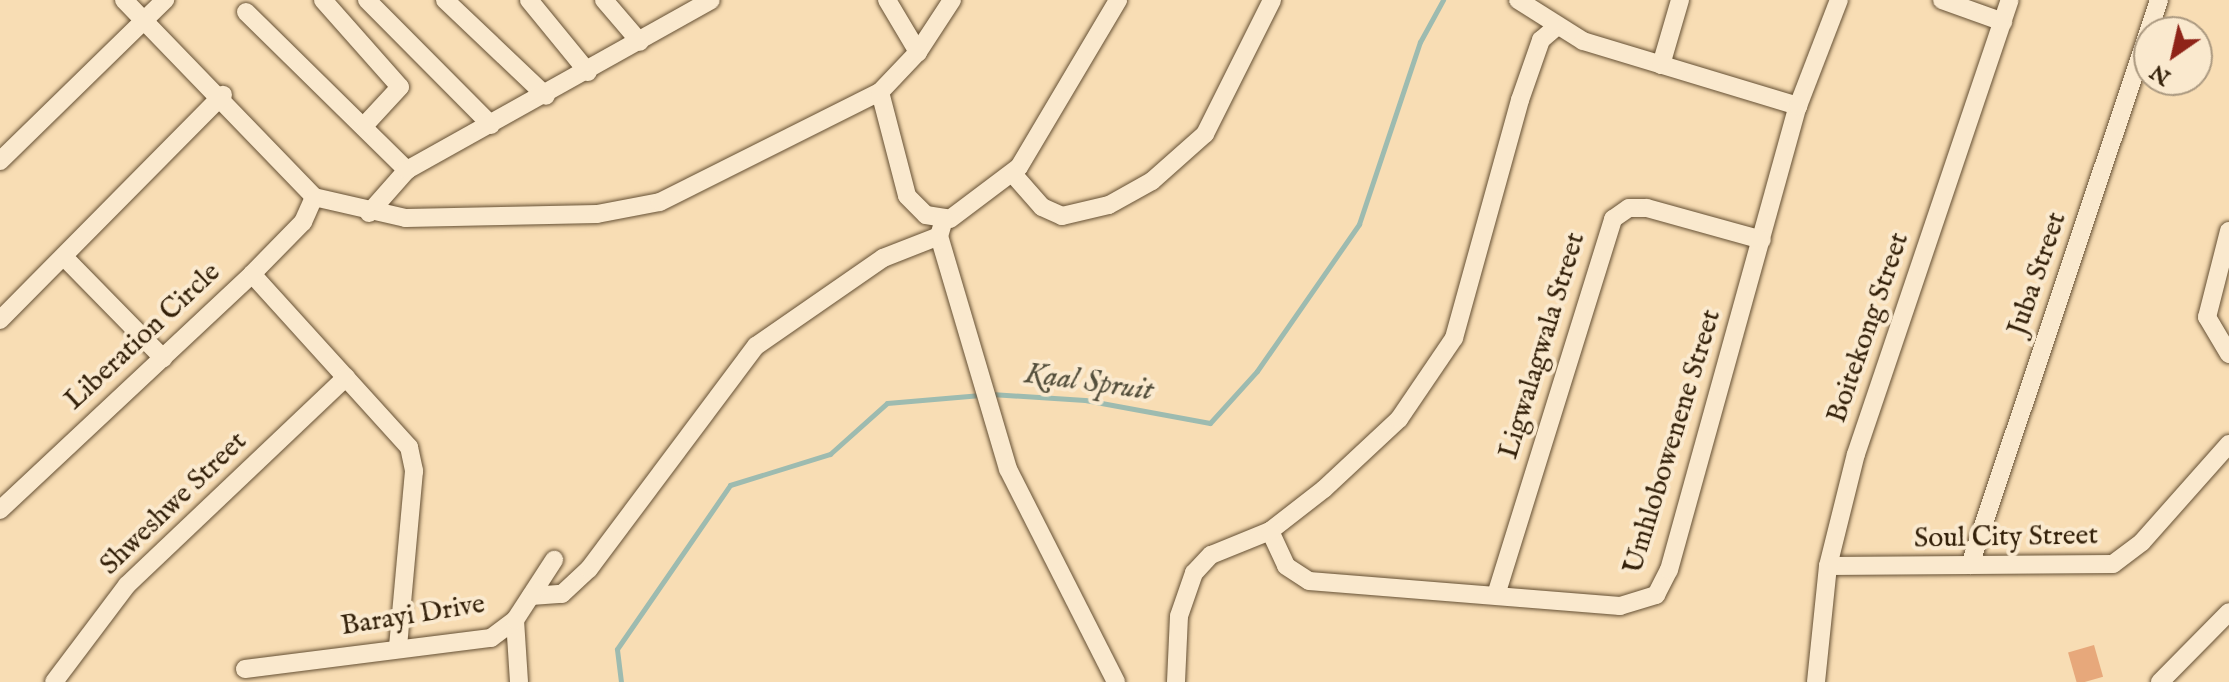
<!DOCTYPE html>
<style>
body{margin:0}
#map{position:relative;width:2229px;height:682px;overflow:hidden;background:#f8ddb4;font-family:"IM FELL English",serif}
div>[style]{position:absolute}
.stream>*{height:5px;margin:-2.5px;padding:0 2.5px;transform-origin:2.5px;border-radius:2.5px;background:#9dbbb0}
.building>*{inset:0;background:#e7a87b;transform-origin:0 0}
.roads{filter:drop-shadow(0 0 2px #655034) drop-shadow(0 0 2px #655034)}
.minor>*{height:18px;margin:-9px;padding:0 9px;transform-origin:9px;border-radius:9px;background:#fae9ce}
span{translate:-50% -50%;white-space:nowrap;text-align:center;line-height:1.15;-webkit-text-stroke:8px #fae9ce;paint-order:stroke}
.street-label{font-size:28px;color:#34210a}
.water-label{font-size:30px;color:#544f3c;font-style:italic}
.north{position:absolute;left:2133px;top:16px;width:80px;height:80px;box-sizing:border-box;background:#fae9ce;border:2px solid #ab9980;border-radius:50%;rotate:214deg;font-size:22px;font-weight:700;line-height:32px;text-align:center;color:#34210a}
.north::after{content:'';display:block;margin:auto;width:28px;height:36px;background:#8f2418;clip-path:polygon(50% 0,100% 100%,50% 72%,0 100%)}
</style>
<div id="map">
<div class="stream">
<i style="left:991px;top:394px;width:94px;rotate:3.7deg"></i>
<i style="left:1085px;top:400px;width:127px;rotate:10.4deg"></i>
<i style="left:1210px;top:423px;width:70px;rotate:-47.9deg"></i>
<i style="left:1257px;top:371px;width:179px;rotate:-55.2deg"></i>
<i style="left:1359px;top:224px;width:192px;rotate:-71.5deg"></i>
<i style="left:1420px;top:42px;width:48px;rotate:-61.3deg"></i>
<i style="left:621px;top:682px;width:33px;rotate:-97deg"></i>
<i style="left:617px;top:649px;width:199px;rotate:-55.4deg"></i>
<i style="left:730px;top:485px;width:105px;rotate:-17.2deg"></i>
<i style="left:830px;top:454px;width:76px;rotate:-41.8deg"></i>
<i style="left:887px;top:403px;width:94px;rotate:-4.9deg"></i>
</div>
<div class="building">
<i style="left:2094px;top:645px;width:33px;height:27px;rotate:74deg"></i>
</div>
<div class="roads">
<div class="minor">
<i style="left:124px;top:0;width:274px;rotate:46deg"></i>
<i style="left:314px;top:197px;width:94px;rotate:12.9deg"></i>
<i style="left:406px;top:218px;width:191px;rotate:-1.2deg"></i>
<i style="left:597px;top:214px;width:64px;rotate:-10.8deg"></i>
<i style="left:660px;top:202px;width:246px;rotate:-26.6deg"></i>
<i style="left:880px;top:92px;width:55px;rotate:-46.5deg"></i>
<i style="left:918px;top:52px;width:62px;rotate:-56.8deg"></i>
<i style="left:323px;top:0;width:116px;rotate:48.5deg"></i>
<i style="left:400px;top:87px;width:54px;rotate:132.8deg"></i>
<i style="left:367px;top:0;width:176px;rotate:45.2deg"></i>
<i style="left:445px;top:0;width:139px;rotate:43.5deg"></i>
<i style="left:529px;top:0;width:93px;rotate:50.7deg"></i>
<i style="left:604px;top:0;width:55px;rotate:49.4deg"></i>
<i style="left:887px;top:0;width:61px;rotate:59.2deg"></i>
<i style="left:1518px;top:0;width:77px;rotate:32.2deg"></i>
<i style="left:1583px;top:41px;width:225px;rotate:16.8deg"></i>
<i style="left:1942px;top:0;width:65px;rotate:19.8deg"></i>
<i style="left:246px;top:12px;width:226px;rotate:44.5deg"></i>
<i style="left:1661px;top:65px;width:68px;rotate:-73.7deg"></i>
<i style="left:880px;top:92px;width:107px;rotate:75.4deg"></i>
<i style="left:907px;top:196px;width:27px;rotate:45deg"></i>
<i style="left:926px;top:215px;width:24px;rotate:9deg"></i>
<i style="left:950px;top:219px;width:86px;rotate:-37deg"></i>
<i style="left:1019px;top:167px;width:194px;rotate:-59.3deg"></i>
<i style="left:0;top:161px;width:231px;rotate:-44.3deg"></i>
<i style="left:1013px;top:174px;width:44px;rotate:48.7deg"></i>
<i style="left:1042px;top:207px;width:22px;rotate:24deg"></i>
<i style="left:1062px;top:216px;width:48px;rotate:-13.2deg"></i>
<i style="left:1109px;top:205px;width:49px;rotate:-29.2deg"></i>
<i style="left:1152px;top:181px;width:71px;rotate:-41.6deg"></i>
<i style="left:1205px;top:134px;width:150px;rotate:-63.4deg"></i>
<i style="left:369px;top:213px;width:57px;rotate:-48.5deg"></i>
<i style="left:407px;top:170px;width:348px;rotate:-29.2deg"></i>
<i style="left:2229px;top:231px;width:89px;rotate:104.3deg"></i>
<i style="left:2207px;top:317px;width:43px;rotate:59.3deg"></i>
<i style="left:939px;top:236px;width:243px;rotate:73.5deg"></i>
<i style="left:1008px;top:469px;width:239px;rotate:63.1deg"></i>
<i style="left:66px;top:259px;width:139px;rotate:45.6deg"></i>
<i style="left:252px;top:274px;width:234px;rotate:47.8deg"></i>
<i style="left:409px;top:447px;width:25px;rotate:78deg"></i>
<i style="left:414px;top:471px;width:178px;rotate:95.2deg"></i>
<i style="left:0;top:320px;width:317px;rotate:-45.3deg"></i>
<i style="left:0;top:510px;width:345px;rotate:-43.1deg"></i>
<i style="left:252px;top:274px;width:73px;rotate:-45.6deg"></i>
<i style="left:303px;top:222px;width:27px;rotate:-66deg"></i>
<i style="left:1270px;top:531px;width:38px;rotate:65deg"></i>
<i style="left:1286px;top:566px;width:27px;rotate:33deg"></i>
<i style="left:1309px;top:581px;width:312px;rotate:4.6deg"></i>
<i style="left:1620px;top:606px;width:38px;rotate:-17deg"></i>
<i style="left:1656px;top:595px;width:28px;rotate:-63deg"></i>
<i style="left:1669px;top:570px;width:482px;rotate:-74.5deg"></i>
<i style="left:1798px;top:106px;width:114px;rotate:-68.9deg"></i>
<i style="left:1970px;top:565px;width:596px;rotate:-71.5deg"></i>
<i style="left:1828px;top:566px;width:285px;rotate:-0.4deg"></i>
<i style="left:2113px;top:564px;width:36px;rotate:-37deg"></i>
<i style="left:2142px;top:542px;width:131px;rotate:-48.4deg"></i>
<i style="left:1496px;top:595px;width:394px;rotate:-72.7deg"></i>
<i style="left:1613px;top:219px;width:19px;rotate:-35deg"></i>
<i style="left:1629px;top:208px;width:18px"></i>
<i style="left:1647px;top:208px;width:119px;rotate:15.5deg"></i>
<i style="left:531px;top:596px;width:31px;rotate:-4deg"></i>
<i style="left:562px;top:594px;width:37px;rotate:-43deg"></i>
<i style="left:589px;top:569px;width:279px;rotate:-53.2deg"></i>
<i style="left:756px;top:346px;width:155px;rotate:-34.7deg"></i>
<i style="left:883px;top:258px;width:60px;rotate:-21.4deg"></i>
<i style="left:939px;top:236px;width:17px;rotate:-73deg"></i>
<i style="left:515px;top:620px;width:62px;rotate:86.3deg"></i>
<i style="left:245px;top:669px;width:248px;rotate:-7.2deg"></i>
<i style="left:491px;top:638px;width:30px;rotate:-37deg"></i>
<i style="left:515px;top:620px;width:72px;rotate:-57deg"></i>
<i style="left:54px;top:682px;width:121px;rotate:-53deg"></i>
<i style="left:127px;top:585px;width:302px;rotate:-43.5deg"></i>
<i style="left:1176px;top:682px;width:66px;rotate:-87.4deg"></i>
<i style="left:1179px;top:616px;width:46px;rotate:-70.8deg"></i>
<i style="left:1194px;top:573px;width:25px;rotate:-47deg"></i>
<i style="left:1211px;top:555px;width:64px;rotate:-22.1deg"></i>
<i style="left:1270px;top:531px;width:68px;rotate:-37.9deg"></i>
<i style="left:1324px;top:489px;width:103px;rotate:-43deg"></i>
<i style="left:1399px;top:419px;width:98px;rotate:-55.8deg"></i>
<i style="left:1454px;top:338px;width:247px;rotate:-74.5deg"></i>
<i style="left:1520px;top:100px;width:64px;rotate:-70.7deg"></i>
<i style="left:1541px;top:40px;width:18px;rotate:-41deg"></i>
<i style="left:1816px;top:682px;width:117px;rotate:-84.1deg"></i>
<i style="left:1828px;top:566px;width:115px;rotate:-76deg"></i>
<i style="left:1856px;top:454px;width:479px;rotate:-71.3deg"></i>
<i style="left:2160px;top:682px;width:98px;rotate:-45.4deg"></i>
</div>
</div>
<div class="street-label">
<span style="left:2038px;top:274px;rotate:-71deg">Juba Street</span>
<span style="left:1869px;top:328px;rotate:-71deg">Boitekong Street</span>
<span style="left:143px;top:337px;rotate:-43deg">Liberation Circle</span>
<span style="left:1543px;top:346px;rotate:-73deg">Ligwalagwala Street</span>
<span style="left:1673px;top:442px;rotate:-73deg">Umhlobowenene Street</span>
<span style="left:174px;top:504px;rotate:-44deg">Shweshwe Street</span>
<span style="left:2006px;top:538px;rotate:-1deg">Soul City Street</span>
<span style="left:413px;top:616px;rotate:-9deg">Barayi Drive</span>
</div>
<div class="water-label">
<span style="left:1089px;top:383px;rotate:8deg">Kaal Spruit</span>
</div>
<div class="north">N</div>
</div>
